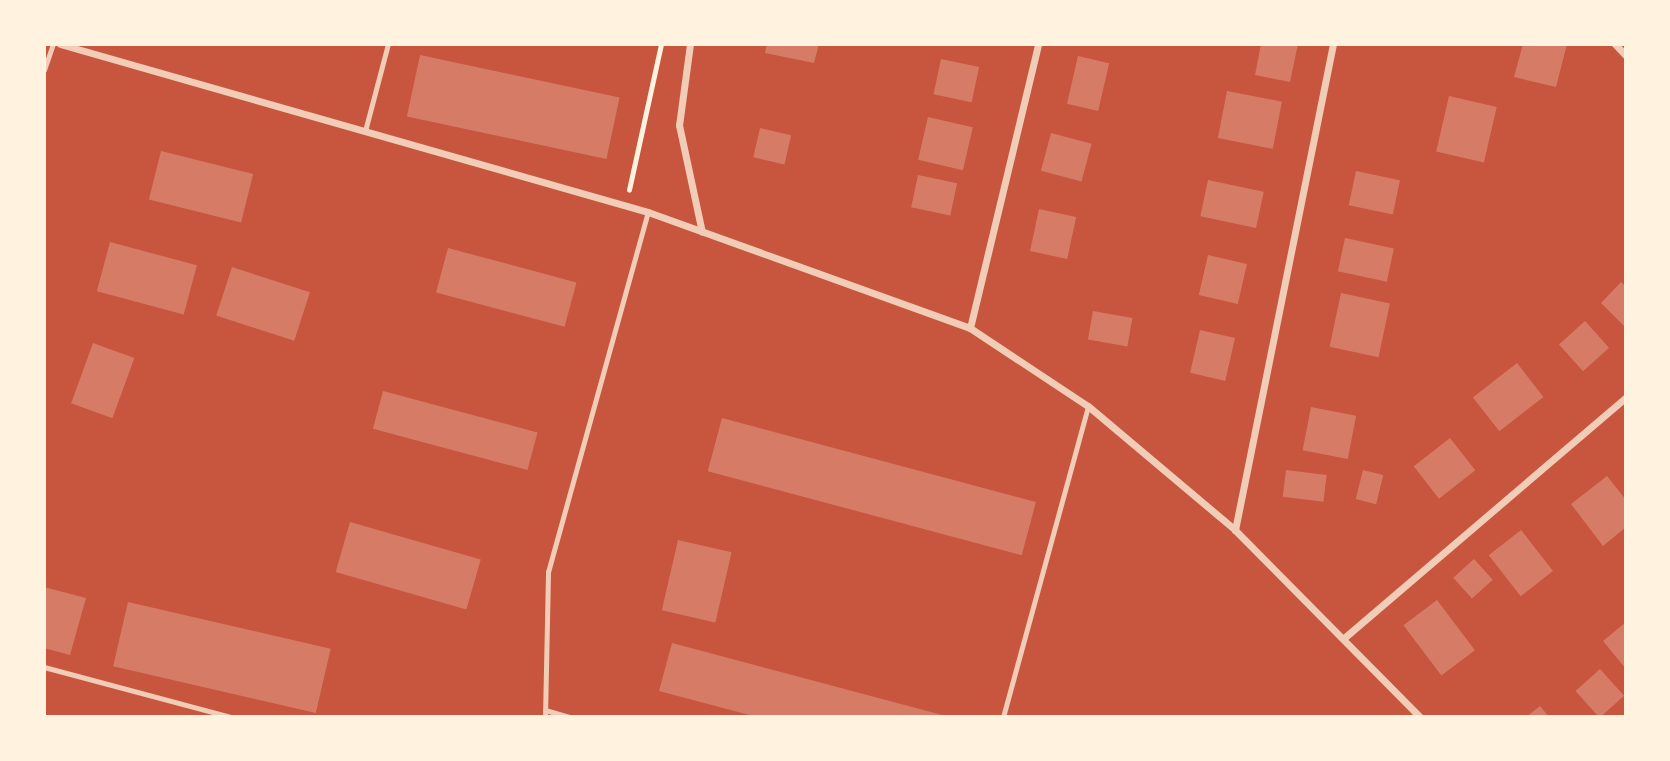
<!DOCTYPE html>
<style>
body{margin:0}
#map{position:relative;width:1670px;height:761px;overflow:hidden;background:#c8553d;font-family:Arial,sans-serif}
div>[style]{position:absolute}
.building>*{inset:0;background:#d67c66;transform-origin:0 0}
.path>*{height:4.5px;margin:-2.25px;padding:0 2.25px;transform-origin:2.25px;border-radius:2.25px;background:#fff3e0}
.service>*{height:5px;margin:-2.5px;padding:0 2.5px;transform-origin:2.5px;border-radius:2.5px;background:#f1ccb7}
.minor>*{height:7px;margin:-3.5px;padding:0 3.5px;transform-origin:3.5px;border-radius:3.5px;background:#f1ccb7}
span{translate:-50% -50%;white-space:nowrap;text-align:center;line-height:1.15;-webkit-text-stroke:7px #fff3e0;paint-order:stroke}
.frame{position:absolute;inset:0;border:46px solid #fff3e0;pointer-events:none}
</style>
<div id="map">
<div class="building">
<i style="clip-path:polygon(767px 44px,819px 44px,814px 63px,765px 53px)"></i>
<i style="clip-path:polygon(1261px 44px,1298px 44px,1290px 82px,1255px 75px)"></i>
<i style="clip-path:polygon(1523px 44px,1567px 44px,1556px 87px,1514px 77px)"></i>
<i style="left:420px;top:55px;width:204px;height:63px;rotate:12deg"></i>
<i style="left:1078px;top:56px;width:32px;height:49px;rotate:13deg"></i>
<i style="left:941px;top:59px;width:39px;height:36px;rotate:12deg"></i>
<i style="left:1227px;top:91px;width:56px;height:48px;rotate:11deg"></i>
<i style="left:1449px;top:96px;width:49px;height:57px;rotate:13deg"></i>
<i style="left:928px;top:117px;width:46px;height:44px;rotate:13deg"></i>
<i style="left:760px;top:128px;width:32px;height:30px;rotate:13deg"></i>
<i style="left:1051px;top:133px;width:42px;height:39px;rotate:15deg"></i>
<i style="left:161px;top:151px;width:95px;height:50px;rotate:14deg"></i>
<i style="left:1356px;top:171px;width:45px;height:35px;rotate:12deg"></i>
<i style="left:918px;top:175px;width:40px;height:33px;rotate:12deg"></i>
<i style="left:1208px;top:180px;width:57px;height:37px;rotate:12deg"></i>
<i style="left:1039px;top:209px;width:38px;height:43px;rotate:12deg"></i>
<i style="left:1345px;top:238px;width:50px;height:34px;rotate:12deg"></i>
<i style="left:110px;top:242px;width:90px;height:51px;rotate:15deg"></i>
<i style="left:448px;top:248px;width:133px;height:46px;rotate:15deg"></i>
<i style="left:1208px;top:255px;width:40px;height:41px;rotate:13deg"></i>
<i style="left:232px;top:267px;width:82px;height:51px;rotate:18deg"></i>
<i style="clip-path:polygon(1621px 282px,1626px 287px,1626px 328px,1601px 303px)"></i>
<i style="left:1341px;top:293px;width:50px;height:55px;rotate:12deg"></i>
<i style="left:1093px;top:311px;width:40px;height:29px;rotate:10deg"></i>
<i style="left:1585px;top:321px;width:36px;height:35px;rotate:48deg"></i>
<i style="left:1200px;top:330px;width:36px;height:44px;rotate:13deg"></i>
<i style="left:93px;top:343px;width:44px;height:64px;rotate:20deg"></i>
<i style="left:1517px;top:363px;width:43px;height:56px;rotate:52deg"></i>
<i style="left:383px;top:391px;width:160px;height:39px;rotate:15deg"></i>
<i style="left:1311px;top:407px;width:46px;height:44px;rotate:11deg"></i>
<i style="left:722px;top:418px;width:325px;height:55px;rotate:15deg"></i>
<i style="left:1450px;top:438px;width:41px;height:46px;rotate:52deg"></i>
<i style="left:1286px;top:470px;width:41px;height:27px;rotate:7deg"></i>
<i style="left:1363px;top:470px;width:21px;height:30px;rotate:14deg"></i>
<i style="clip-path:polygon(1607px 476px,1626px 500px,1626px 527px,1603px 546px,1571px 504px)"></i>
<i style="left:350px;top:522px;width:136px;height:52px;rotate:16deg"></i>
<i style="left:1521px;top:530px;width:52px;height:41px;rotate:52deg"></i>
<i style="left:678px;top:540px;width:55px;height:72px;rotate:13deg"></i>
<i style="left:1474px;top:559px;width:28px;height:28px;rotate:48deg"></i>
<i style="clip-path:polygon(44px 587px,86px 598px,70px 655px,44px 648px)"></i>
<i style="left:1437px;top:600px;width:63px;height:42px;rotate:53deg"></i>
<i style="left:128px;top:602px;width:208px;height:66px;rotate:13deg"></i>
<i style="clip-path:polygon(1626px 622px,1626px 669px,1603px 641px)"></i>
<i style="clip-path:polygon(672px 643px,946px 716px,946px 717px,757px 717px,659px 691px)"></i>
<i style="left:1600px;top:669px;width:36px;height:33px;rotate:48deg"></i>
<i style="clip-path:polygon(1540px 706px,1549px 717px,1526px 717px)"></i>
</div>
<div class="path">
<i style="left:629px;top:190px;width:149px;rotate:-77.6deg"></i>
</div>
<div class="service">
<i style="left:44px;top:70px;width:28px;rotate:-71deg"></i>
<i style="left:365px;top:131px;width:90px;rotate:-75.2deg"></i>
<i style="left:44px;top:667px;width:193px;rotate:15deg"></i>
<i style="left:545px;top:710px;width:26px;rotate:16deg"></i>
<i style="left:545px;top:717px;width:145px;rotate:-88.8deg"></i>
<i style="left:548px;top:572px;width:374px;rotate:-74.5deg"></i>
<i style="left:1003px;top:717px;width:322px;rotate:-74.7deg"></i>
</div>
<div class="minor">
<i style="left:60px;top:44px;width:612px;rotate:15.95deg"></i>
<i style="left:648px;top:212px;width:342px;rotate:19.8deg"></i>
<i style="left:970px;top:328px;width:141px;rotate:33.5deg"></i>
<i style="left:1088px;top:406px;width:192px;rotate:40.1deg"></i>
<i style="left:1235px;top:530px;width:263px;rotate:45.3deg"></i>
<i style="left:690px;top:44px;width:82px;rotate:97.7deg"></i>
<i style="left:679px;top:125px;width:109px;rotate:77.9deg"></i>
<i style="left:1615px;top:44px;width:16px;rotate:47deg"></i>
<i style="left:970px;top:328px;width:292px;rotate:-76.5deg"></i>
<i style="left:1235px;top:530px;width:496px;rotate:-78.6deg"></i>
<i style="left:1344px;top:638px;width:371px;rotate:-40.5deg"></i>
</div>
<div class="frame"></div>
</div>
